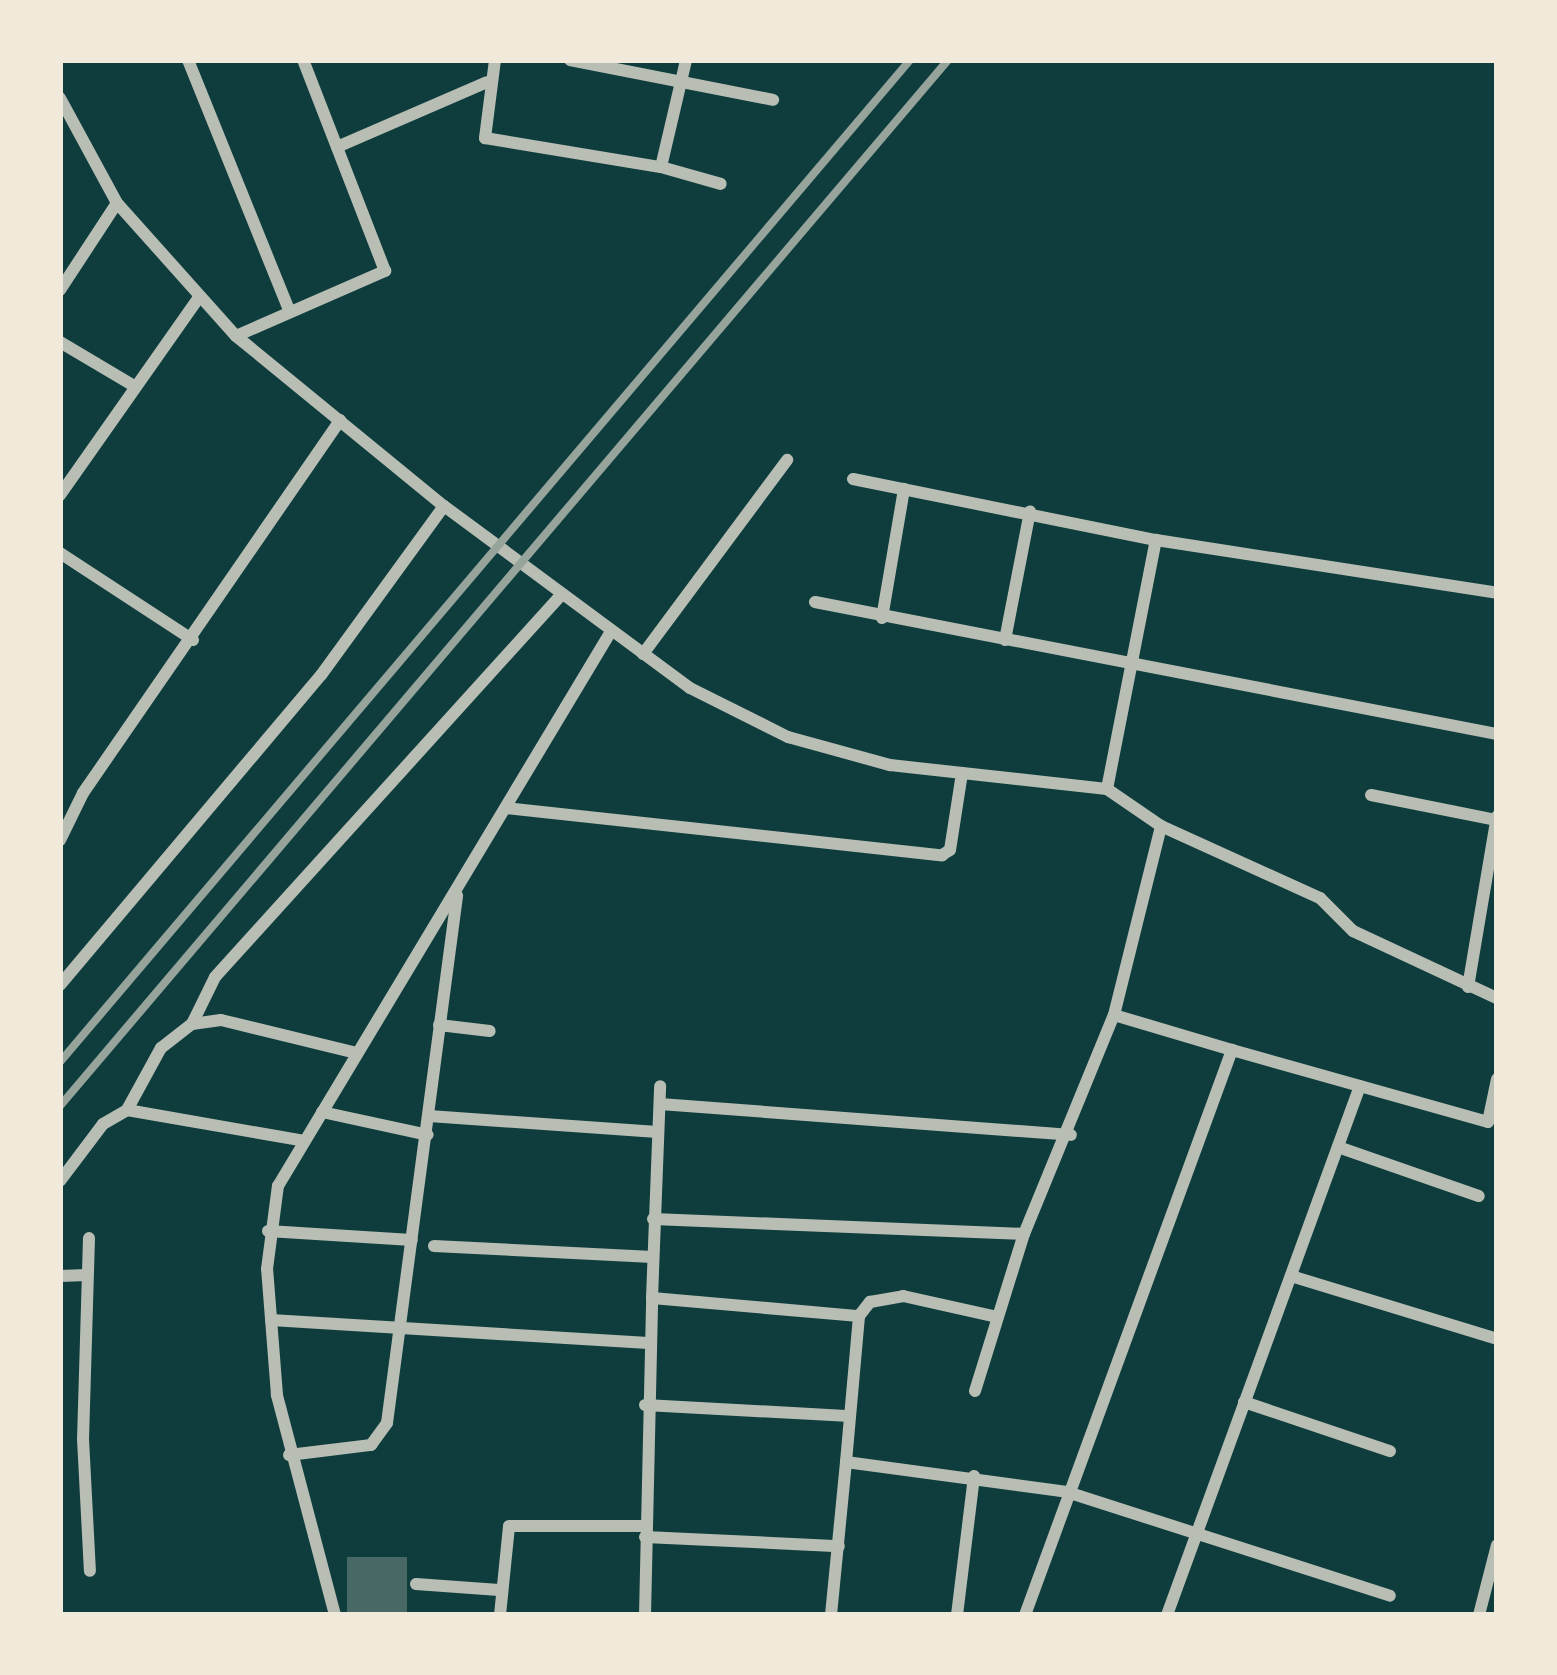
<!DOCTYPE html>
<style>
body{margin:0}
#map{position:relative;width:1557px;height:1675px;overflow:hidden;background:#0f3d3e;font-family:Montserrat,sans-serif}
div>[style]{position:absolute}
.building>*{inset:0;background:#486865;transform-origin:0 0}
.minor>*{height:12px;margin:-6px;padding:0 6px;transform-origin:6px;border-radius:6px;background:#b8beb3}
.rail>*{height:8px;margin:-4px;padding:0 4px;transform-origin:4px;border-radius:4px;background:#97a49c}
span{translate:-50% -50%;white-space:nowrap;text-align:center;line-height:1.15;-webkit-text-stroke:9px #f1e9da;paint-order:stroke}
.frame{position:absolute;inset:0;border:63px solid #f1e9da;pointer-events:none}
</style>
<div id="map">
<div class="building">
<i style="left:347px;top:1557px;width:60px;height:58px"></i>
</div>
<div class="minor">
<i style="left:188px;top:60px;width:267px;rotate:68deg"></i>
<i style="left:495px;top:60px;width:79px;rotate:97.3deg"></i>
<i style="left:485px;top:138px;width:178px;rotate:9.4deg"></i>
<i style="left:661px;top:167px;width:110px;rotate:-76.8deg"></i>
<i style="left:570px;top:60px;width:207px;rotate:11.1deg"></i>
<i style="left:60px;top:98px;width:119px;rotate:61.5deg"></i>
<i style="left:117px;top:203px;width:178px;rotate:48.2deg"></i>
<i style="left:236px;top:336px;width:269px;rotate:39.3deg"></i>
<i style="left:444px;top:506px;width:209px;rotate:126deg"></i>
<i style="left:321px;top:675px;width:405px;rotate:130.1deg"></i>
<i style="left:337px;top:147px;width:163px;rotate:-23.4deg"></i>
<i style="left:661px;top:167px;width:62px;rotate:15.8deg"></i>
<i style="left:60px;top:290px;width:104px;rotate:-56.8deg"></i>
<i style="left:236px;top:336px;width:163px;rotate:-23.6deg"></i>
<i style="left:385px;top:271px;width:226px;rotate:-111.2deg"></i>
<i style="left:60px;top:342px;width:86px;rotate:30.7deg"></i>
<i style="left:853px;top:479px;width:309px;rotate:11.4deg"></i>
<i style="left:60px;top:495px;width:243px;rotate:-54.9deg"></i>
<i style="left:444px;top:506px;width:306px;rotate:36.5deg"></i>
<i style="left:690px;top:688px;width:110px;rotate:26.6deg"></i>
<i style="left:788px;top:737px;width:106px;rotate:15.4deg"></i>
<i style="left:890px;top:765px;width:218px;rotate:6.3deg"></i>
<i style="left:1107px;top:789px;width:65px;rotate:34.4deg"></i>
<i style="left:1161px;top:826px;width:175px;rotate:24.4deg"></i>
<i style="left:1320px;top:898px;width:47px;rotate:45deg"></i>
<i style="left:1353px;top:931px;width:159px;rotate:25deg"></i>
<i style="left:60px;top:553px;width:159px;rotate:33.2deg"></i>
<i style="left:815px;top:602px;width:695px;rotate:10.95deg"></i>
<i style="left:882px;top:618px;width:131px;rotate:-80.3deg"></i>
<i style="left:1005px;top:640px;width:131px;rotate:-79deg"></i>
<i style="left:643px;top:654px;width:242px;rotate:-53.4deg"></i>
<i style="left:1107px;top:789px;width:254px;rotate:-78.9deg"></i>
<i style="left:1156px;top:540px;width:345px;rotate:8.8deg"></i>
<i style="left:1371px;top:795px;width:127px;rotate:11.3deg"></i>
<i style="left:506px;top:808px;width:439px;rotate:6.2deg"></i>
<i style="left:942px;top:855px;width:9px;rotate:-32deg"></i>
<i style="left:950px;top:850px;width:78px;rotate:-81.1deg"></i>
<i style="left:60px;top:840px;width:52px;rotate:-63.9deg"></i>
<i style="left:83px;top:793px;width:453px;rotate:-55.4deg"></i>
<i style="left:1468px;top:987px;width:173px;rotate:-80.4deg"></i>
<i style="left:1114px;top:1015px;width:123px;rotate:16.5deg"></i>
<i style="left:192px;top:1024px;width:52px;rotate:-63.9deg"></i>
<i style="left:215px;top:977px;width:517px;rotate:-47.82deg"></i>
<i style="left:439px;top:1025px;width:51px;rotate:6.7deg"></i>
<i style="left:660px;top:1104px;width:412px;rotate:4.3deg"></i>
<i style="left:127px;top:1110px;width:180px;rotate:9.9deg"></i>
<i style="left:322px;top:1112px;width:108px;rotate:12.2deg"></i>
<i style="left:429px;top:1116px;width:229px;rotate:4deg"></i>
<i style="left:1338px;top:1147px;width:149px;rotate:19.2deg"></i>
<i style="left:60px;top:1181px;width:71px;rotate:-53deg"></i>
<i style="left:103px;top:1124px;width:28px;rotate:-30deg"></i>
<i style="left:127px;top:1110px;width:71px;rotate:-61.3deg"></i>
<i style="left:161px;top:1048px;width:39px;rotate:-38deg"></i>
<i style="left:192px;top:1024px;width:29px;rotate:-8deg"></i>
<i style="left:221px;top:1020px;width:139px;rotate:13.7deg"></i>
<i style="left:653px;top:1219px;width:371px;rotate:2.3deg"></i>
<i style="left:268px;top:1231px;width:144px;rotate:3.6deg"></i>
<i style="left:89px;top:1238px;width:201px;rotate:91.7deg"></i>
<i style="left:83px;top:1439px;width:132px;rotate:87deg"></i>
<i style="left:434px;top:1246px;width:219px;rotate:2.9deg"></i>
<i style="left:60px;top:1276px;width:27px;rotate:-2deg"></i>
<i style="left:1291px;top:1276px;width:215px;rotate:17deg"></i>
<i style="left:652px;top:1298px;width:212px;rotate:-87.8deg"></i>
<i style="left:271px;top:1320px;width:378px;rotate:3.5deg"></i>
<i style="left:975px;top:1391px;width:164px;rotate:-72.7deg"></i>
<i style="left:1024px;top:1234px;width:237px;rotate:-67.7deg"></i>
<i style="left:1114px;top:1015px;width:195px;rotate:-76deg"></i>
<i style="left:1244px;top:1402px;width:154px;rotate:18.6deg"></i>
<i style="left:645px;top:1405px;width:201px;rotate:3.1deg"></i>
<i style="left:289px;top:1455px;width:83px;rotate:-7deg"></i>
<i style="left:371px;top:1445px;width:27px;rotate:-54deg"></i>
<i style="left:387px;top:1423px;width:532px;rotate:-82.43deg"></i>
<i style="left:846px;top:1462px;width:147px;rotate:-84.9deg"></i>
<i style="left:645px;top:1537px;width:194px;rotate:2.7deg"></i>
<i style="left:416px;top:1584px;width:83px;rotate:4.1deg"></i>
<i style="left:335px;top:1615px;width:228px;rotate:-104.8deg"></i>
<i style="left:277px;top:1395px;width:126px;rotate:-94.5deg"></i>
<i style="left:267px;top:1269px;width:84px;rotate:-82.5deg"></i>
<i style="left:278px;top:1186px;width:645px;rotate:-59.02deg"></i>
<i style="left:500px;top:1615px;width:89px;rotate:-84.2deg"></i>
<i style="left:509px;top:1526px;width:136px"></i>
<i style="left:645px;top:1615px;width:317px;rotate:-88.7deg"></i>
<i style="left:652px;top:1298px;width:208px;rotate:5deg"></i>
<i style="left:859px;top:1316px;width:18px;rotate:-52deg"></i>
<i style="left:870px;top:1302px;width:34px;rotate:-10deg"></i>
<i style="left:903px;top:1296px;width:96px;rotate:12.6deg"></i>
<i style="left:831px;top:1615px;width:154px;rotate:-84.4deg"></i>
<i style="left:846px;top:1462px;width:223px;rotate:7.7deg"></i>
<i style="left:1067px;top:1492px;width:339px;rotate:17.8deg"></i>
<i style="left:957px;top:1615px;width:140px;rotate:-83deg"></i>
<i style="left:1025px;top:1615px;width:602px;rotate:-69.88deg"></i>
<i style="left:1232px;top:1050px;width:266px;rotate:15.7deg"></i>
<i style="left:1488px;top:1122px;width:44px;rotate:-78.2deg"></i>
<i style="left:1167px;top:1615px;width:563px;rotate:-69.96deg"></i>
<i style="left:1479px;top:1615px;width:72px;rotate:-75.6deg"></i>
</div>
<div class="rail">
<i style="left:60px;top:1062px;width:1314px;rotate:-49.69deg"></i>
<i style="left:60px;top:1106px;width:1372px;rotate:-49.67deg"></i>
</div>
<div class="frame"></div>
</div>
